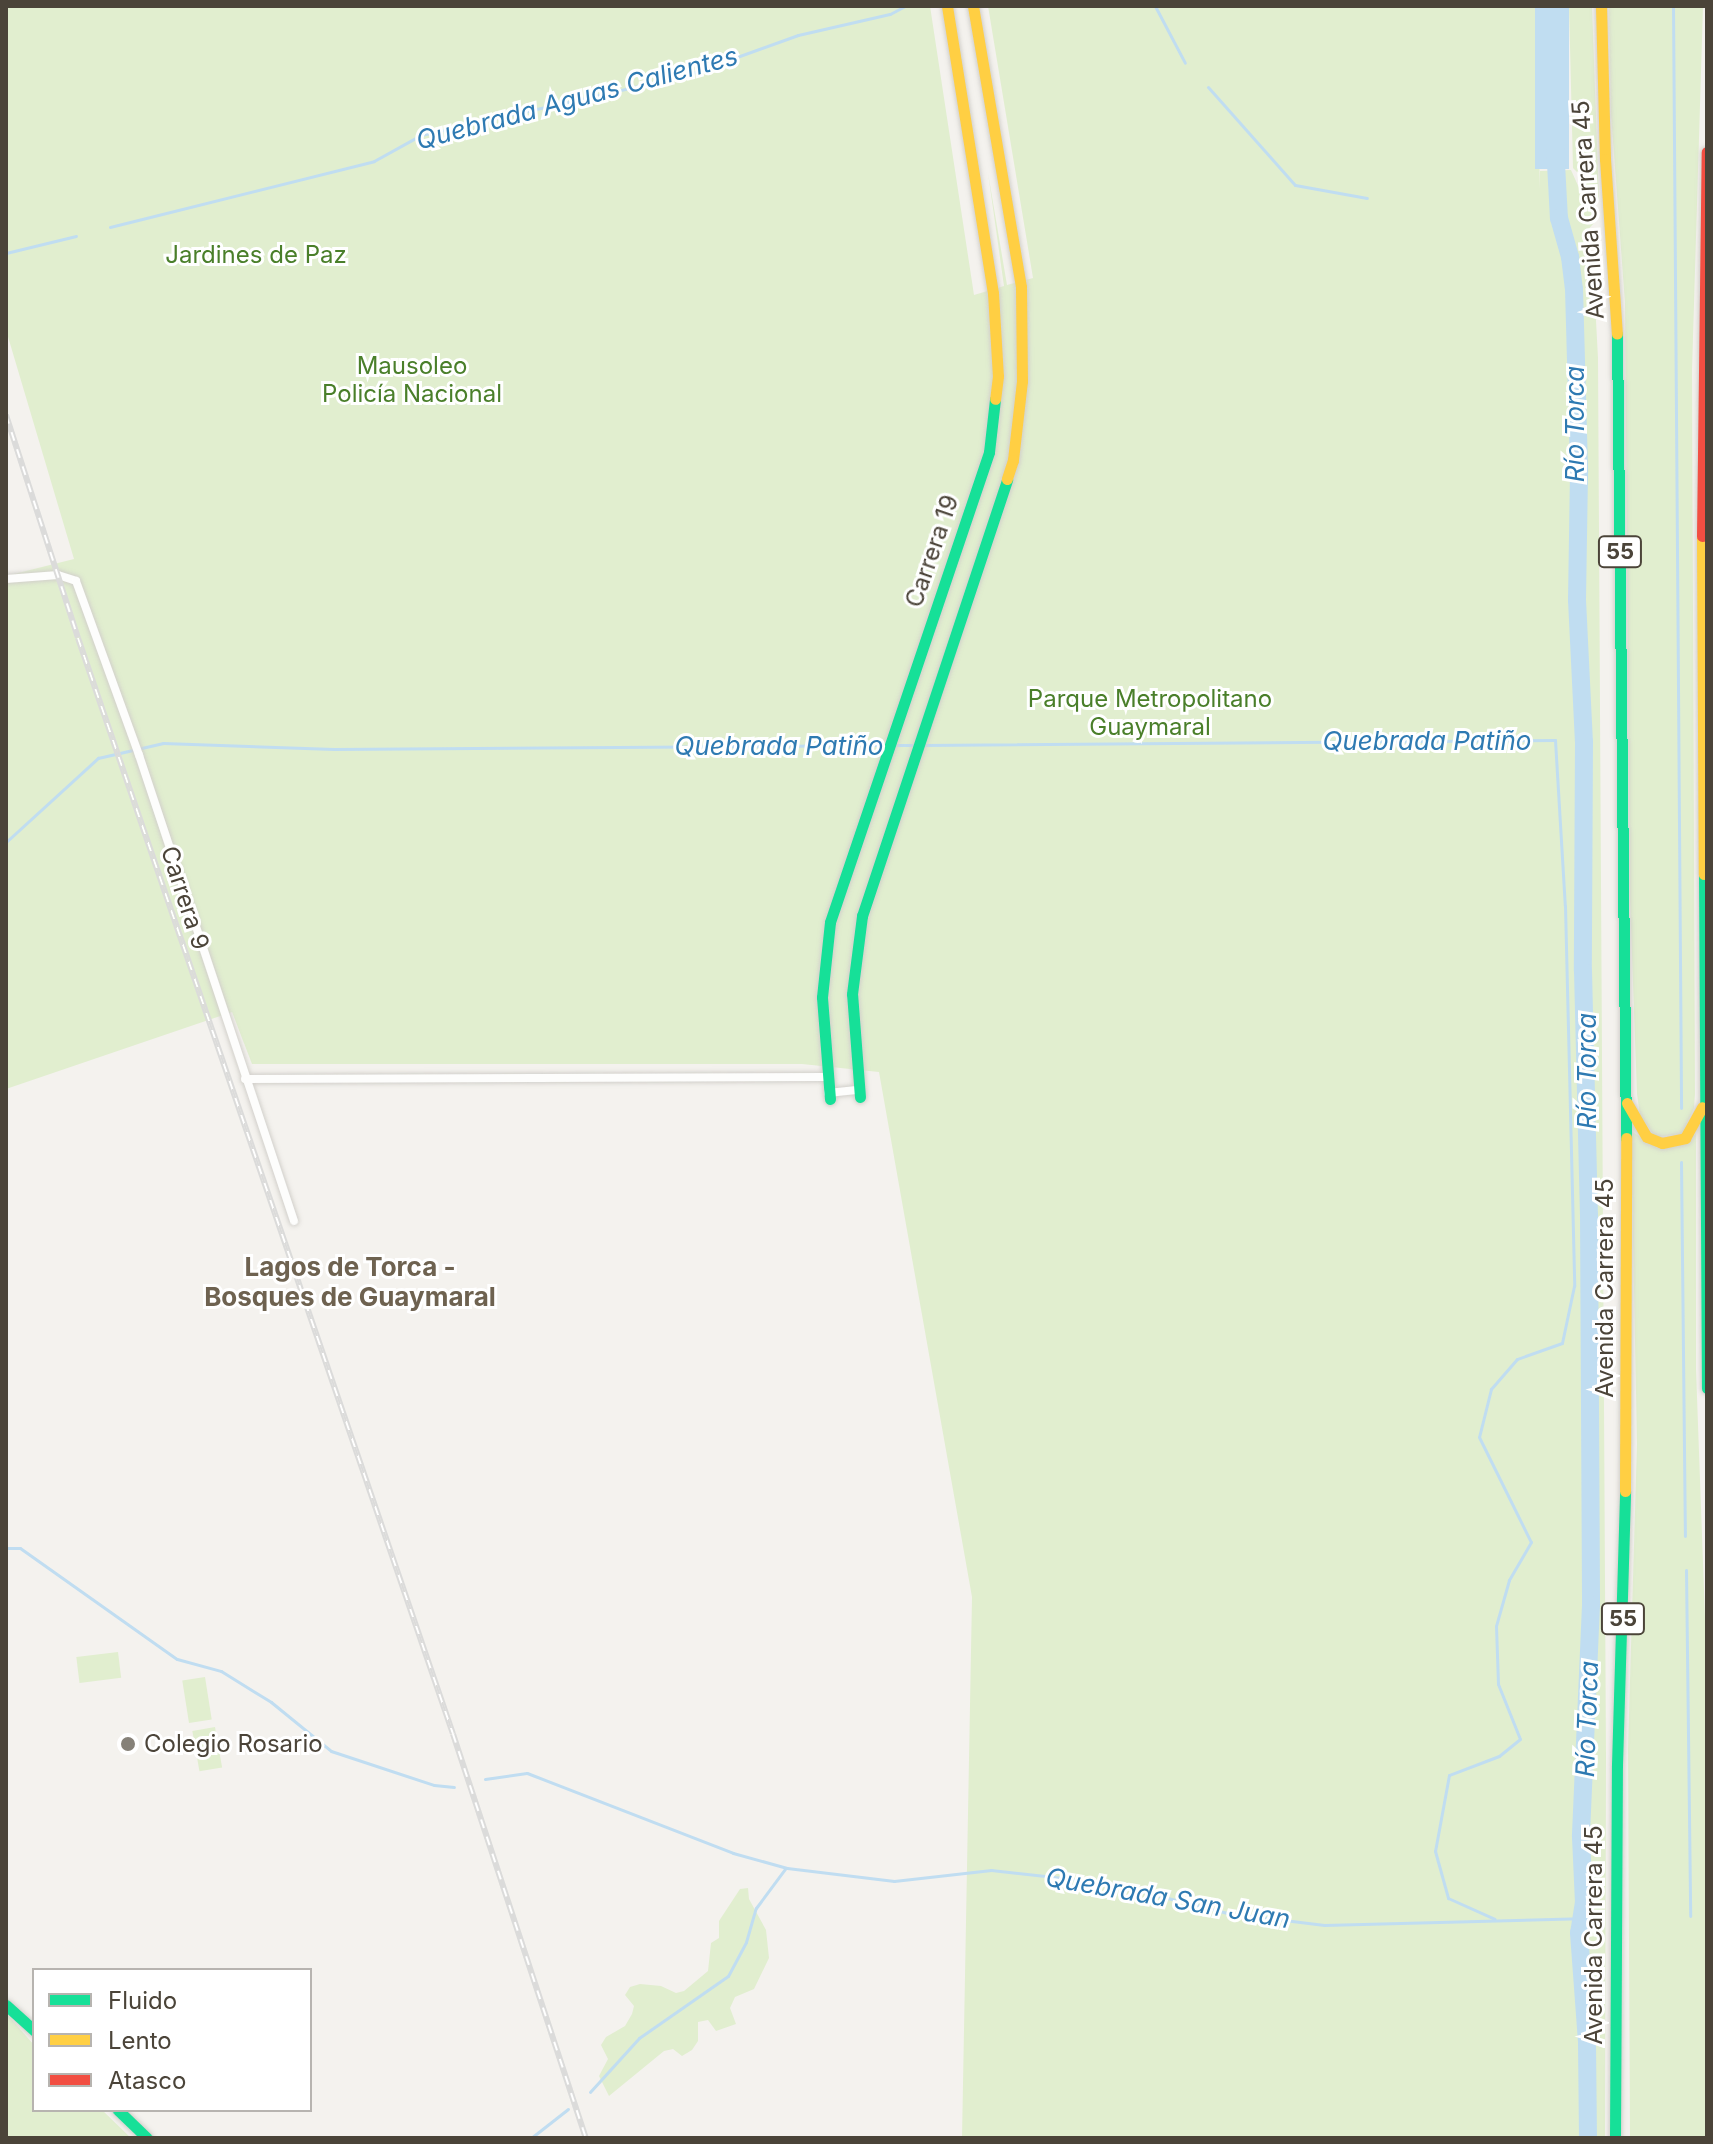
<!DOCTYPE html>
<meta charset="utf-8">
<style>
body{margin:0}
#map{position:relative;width:1713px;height:2144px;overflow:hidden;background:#f4f2ee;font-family:Inter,sans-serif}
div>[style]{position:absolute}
.green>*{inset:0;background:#e1eecf;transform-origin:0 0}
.water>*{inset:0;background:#c0ddf1;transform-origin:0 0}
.stream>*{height:3px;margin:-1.5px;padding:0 1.5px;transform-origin:1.5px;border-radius:1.5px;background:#c0ddf1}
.river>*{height:18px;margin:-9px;padding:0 9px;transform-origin:9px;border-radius:9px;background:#c0ddf1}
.roads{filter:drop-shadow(0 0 2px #d2d0cb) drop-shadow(0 0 2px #d2d0cb)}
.street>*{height:8px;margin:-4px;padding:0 4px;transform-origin:4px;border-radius:4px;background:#fdfdfc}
.fast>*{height:11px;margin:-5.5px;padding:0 5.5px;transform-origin:5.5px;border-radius:5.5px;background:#16e098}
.slow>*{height:11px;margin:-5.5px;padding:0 5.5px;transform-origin:5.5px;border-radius:5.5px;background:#ffcf43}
.jam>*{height:11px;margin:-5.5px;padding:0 5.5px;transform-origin:5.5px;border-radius:5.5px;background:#f24e42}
.rail>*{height:6px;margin-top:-3px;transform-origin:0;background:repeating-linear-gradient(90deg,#fff 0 9px,#dbdbda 0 18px);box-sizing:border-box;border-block:2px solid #dbdbda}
.dots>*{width:22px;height:22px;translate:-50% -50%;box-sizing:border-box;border:4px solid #fff;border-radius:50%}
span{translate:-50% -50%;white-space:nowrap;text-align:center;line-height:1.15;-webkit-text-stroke:6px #fff;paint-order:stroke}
.shield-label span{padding:2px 6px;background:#fff;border:2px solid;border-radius:6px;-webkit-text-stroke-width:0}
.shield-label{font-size:22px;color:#4b4439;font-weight:700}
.street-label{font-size:24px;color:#4b4439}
.park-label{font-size:24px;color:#4a7f2a}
.poi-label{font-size:24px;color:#4b4439}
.left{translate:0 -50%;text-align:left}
.water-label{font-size:26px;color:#2e7ab2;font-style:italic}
.neighbourhood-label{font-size:26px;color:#6e6250;font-weight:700}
.frame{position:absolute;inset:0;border:8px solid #4b4439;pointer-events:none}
.legend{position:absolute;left:32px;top:1968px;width:280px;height:144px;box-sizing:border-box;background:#fff;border:2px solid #b7b4b0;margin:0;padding:10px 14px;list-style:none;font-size:24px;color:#4b4439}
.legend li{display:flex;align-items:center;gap:16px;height:40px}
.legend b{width:40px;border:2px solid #b7b4b0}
</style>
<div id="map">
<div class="green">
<i style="clip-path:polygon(6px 6px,930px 6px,974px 295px,1004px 286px,988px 173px,1007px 285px,1033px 278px,988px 6px,1535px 6px,1540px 189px,1540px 171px,1571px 170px,1580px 190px,1578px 173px,1573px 168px,1569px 6px,1592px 6px,1599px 199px,1592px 211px,1594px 223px,1586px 232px,1594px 283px,1598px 358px,1606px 1754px,1605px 2138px,962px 2138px,972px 1597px,879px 1072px,802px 1064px,252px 1064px,232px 1012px,6px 1089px,6px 576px,74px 559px,6px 330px)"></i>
<i style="clip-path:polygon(1609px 6px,1703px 6px,1692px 370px,1695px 1094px,1694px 1108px,1682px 1134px,1655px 1137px,1640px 1115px,1637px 1094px,1630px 900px,1625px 303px,1611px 114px)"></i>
<i style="clip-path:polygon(1631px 1131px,1657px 1148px,1685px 1144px,1696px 1133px,1696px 1369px,1707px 1673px,1707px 2138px,1630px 2138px,1628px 1749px,1637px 1444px)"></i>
<i style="left:118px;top:1652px;width:26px;height:42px;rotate:83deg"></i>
<i style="left:205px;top:1677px;width:43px;height:23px;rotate:81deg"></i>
<i style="left:215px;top:1727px;width:41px;height:23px;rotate:80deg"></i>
<i style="clip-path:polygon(748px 1888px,749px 1899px,766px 1930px,769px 1958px,754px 1989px,735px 1997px,730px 2008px,736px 2024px,716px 2031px,708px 2020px,698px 2022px,698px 2041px,692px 2050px,682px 2056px,673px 2049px,664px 2051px,609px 2096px,599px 2076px,608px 2059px,601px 2045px,606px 2037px,625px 2026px,632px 2014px,634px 2006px,625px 1995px,630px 1987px,640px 1984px,661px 1986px,676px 1993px,684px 1991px,708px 1971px,711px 1943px,719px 1938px,719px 1921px,740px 1889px)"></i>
<i style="clip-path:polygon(6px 2013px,34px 2045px,34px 2110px,102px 2110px,131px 2138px,6px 2138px)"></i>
</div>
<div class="water">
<i style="left:1535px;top:6px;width:34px;height:163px"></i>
</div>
<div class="stream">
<i style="left:1155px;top:6px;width:64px;rotate:62.2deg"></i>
<i style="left:1673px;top:6px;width:1102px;rotate:89.58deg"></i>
<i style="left:1208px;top:87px;width:131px;rotate:48.4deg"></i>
<i style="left:1295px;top:185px;width:73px;rotate:10.2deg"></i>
<i style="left:110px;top:227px;width:272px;rotate:-14deg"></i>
<i style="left:374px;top:161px;width:54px;rotate:-29deg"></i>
<i style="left:421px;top:135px;width:273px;rotate:-12.7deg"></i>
<i style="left:687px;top:75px;width:118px;rotate:-19.8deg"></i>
<i style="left:798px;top:35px;width:94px;rotate:-12.9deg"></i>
<i style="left:890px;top:14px;width:17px;rotate:-28deg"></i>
<i style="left:6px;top:253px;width:72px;rotate:-13.7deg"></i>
<i style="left:895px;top:745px;width:20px"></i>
<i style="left:923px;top:745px;width:632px;rotate:-0.45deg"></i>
<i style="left:1555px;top:740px;width:166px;rotate:86.6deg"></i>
<i style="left:1565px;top:906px;width:380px;rotate:88.6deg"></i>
<i style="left:1574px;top:1286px;width:58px;rotate:101.9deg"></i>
<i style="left:1562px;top:1343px;width:48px;rotate:160.4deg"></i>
<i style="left:1517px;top:1359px;width:40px;rotate:131deg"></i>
<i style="left:1491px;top:1389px;width:49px;rotate:104deg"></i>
<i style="left:1479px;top:1437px;width:117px;rotate:63.7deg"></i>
<i style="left:1531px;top:1542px;width:44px;rotate:120.1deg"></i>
<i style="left:1509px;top:1580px;width:48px;rotate:105.8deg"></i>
<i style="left:1496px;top:1626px;width:58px;rotate:88deg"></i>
<i style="left:1498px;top:1684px;width:59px;rotate:68.2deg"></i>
<i style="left:1520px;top:1739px;width:27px;rotate:141deg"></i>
<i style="left:1499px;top:1756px;width:53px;rotate:159.2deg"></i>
<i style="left:1449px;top:1775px;width:77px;rotate:100.4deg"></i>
<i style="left:1435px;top:1851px;width:49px;rotate:74.5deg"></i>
<i style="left:1448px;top:1898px;width:51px;rotate:24.1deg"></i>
<i style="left:6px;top:842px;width:125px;rotate:-42.4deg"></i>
<i style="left:98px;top:758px;width:67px;rotate:-13deg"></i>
<i style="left:163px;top:743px;width:171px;rotate:2deg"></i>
<i style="left:334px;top:749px;width:553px;rotate:-0.41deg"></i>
<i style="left:1681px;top:1162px;width:374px;rotate:89.4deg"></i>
<i style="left:6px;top:1548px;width:14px"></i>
<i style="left:20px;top:1548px;width:192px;rotate:35.3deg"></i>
<i style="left:177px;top:1659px;width:46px;rotate:15.3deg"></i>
<i style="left:221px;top:1671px;width:59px;rotate:31.8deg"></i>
<i style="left:271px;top:1702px;width:77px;rotate:39.2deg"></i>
<i style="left:331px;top:1751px;width:108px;rotate:18.3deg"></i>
<i style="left:434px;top:1785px;width:20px;rotate:6deg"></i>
<i style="left:1686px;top:1570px;width:346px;rotate:89.3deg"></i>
<i style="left:485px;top:1779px;width:42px;rotate:-8.1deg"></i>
<i style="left:527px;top:1773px;width:221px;rotate:21.2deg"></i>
<i style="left:733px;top:1853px;width:56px;rotate:15.5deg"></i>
<i style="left:787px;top:1868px;width:108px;rotate:6.9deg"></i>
<i style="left:894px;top:1881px;width:98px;rotate:-6.5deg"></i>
<i style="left:991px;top:1870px;width:118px;rotate:6.3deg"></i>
<i style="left:1108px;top:1883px;width:123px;rotate:14.1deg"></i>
<i style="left:1227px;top:1913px;width:98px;rotate:7.1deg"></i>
<i style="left:1324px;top:1925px;width:274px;rotate:-1.5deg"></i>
<i style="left:590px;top:2092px;width:73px;rotate:-47.8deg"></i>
<i style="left:639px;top:2038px;width:108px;rotate:-34.9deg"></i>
<i style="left:728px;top:1976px;width:38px;rotate:-62deg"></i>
<i style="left:746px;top:1942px;width:35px;rotate:-74deg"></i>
<i style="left:756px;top:1908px;width:49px;rotate:-53.4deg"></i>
<i style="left:531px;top:2138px;width:47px;rotate:-38.1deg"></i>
</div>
<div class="river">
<i style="left:1555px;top:145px;width:73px;rotate:86.9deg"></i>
<i style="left:1559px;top:218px;width:41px;rotate:74.2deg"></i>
<i style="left:1570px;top:257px;width:32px;rotate:83deg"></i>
<i style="left:1574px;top:289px;width:184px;rotate:88.4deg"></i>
<i style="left:1579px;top:473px;width:127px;rotate:90.9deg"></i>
<i style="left:1577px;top:600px;width:142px;rotate:87.2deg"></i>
<i style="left:1584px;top:742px;width:229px;rotate:90.3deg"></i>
<i style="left:1583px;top:971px;width:244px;rotate:88.6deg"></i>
<i style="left:1589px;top:1215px;width:390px;rotate:89.7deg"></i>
<i style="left:1591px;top:1605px;width:232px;rotate:92.5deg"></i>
<i style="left:1581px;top:1837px;width:65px;rotate:87.4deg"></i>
<i style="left:1584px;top:1902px;width:31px;rotate:99deg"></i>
<i style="left:1579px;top:1933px;width:110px;rotate:85.8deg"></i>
<i style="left:1587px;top:2043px;width:95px;rotate:89.4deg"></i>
</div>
<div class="roads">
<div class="street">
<i style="left:6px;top:579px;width:52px;rotate:-4.4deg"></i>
<i style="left:58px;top:575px;width:19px;rotate:18deg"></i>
<i style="left:76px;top:581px;width:185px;rotate:70.1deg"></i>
<i style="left:139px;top:755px;width:491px;rotate:71.6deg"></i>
<i style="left:245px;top:1079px;width:581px;rotate:-0.2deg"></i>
<i style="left:828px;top:1093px;width:31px;rotate:-6deg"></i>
</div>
<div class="fast">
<i style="left:1617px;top:334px;width:804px;rotate:89.36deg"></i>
<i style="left:1704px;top:874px;width:514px;rotate:89.67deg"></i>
<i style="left:860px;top:1097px;width:103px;rotate:-94.4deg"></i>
<i style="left:852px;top:994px;width:79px;rotate:-82.7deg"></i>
<i style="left:862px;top:916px;width:460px;rotate:-71.6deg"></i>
<i style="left:830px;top:1099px;width:102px;rotate:-94.5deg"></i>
<i style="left:822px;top:997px;width:75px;rotate:-83.9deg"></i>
<i style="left:830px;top:922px;width:496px;rotate:-71.3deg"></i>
<i style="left:989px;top:452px;width:53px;rotate:-83.5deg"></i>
<i style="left:6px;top:2005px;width:38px;rotate:42deg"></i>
<i style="left:118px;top:2110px;width:40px;rotate:44deg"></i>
<i style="left:1615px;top:2138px;width:373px;rotate:-89.7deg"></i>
<i style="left:1617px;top:1765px;width:274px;rotate:-88.3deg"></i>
</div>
<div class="slow">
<i style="left:947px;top:6px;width:291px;rotate:80.9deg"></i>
<i style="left:993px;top:293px;width:83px;rotate:86.6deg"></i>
<i style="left:998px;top:376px;width:23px;rotate:97deg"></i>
<i style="left:973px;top:6px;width:285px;rotate:80.3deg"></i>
<i style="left:1021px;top:287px;width:94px;rotate:89.4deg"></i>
<i style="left:1022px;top:381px;width:80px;rotate:96.5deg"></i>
<i style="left:1013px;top:460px;width:20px;rotate:108deg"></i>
<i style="left:1601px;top:6px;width:153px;rotate:88.5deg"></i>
<i style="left:1605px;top:159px;width:175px;rotate:86.1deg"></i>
<i style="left:1702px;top:536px;width:338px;rotate:89.7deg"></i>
<i style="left:1627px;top:1103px;width:39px;rotate:60deg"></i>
<i style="left:1647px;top:1137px;width:16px;rotate:22deg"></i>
<i style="left:1662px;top:1143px;width:24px;rotate:-12deg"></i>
<i style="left:1685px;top:1138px;width:35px;rotate:-61deg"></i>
<i style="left:1625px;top:1491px;width:353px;rotate:-89.8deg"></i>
</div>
<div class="jam">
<i style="left:1702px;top:536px;width:384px;rotate:-89.3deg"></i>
</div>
</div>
<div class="rail">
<i style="left:6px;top:415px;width:234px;rotate:72.1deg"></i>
<i style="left:78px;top:638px;width:1158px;rotate:71.11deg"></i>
<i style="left:453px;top:1734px;width:425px;rotate:71.8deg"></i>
</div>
<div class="dots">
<i style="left:128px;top:1744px;background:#868178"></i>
</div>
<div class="shield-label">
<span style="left:1620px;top:552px">55</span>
<span style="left:1623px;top:1619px">55</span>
</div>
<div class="street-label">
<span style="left:1588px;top:210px;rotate:-94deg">Avenida Carrera 45</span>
<span style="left:932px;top:551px;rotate:-71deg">Carrera 19</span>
<span style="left:185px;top:898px;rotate:72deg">Carrera 9</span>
<span style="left:1605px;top:1288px;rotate:-90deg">Avenida Carrera 45</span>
<span style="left:1594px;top:1935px;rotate:-90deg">Avenida Carrera 45</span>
</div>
<div class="park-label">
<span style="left:256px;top:255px">Jardines de Paz</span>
<span style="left:412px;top:380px">Mausoleo<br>Policía Nacional</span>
<span style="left:1150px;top:713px">Parque Metropolitano<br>Guaymaral</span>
</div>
<div class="poi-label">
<span class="left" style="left:144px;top:1744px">Colegio Rosario</span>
</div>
<div class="water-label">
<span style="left:577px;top:98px;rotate:-15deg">Quebrada Aguas Calientes</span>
<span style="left:1575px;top:424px;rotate:-90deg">Río Torca</span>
<span style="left:1427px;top:741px">Quebrada Patiño</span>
<span style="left:779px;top:746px">Quebrada Patiño</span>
<span style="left:1587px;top:1071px;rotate:-90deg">Río Torca</span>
<span style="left:1587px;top:1719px;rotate:-88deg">Río Torca</span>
<span style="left:1168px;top:1898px;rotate:10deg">Quebrada San Juan</span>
</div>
<div class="neighbourhood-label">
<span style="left:350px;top:1282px">Lagos de Torca -<br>Bosques de Guaymaral</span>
</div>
<div class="frame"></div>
<ul class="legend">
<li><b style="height:10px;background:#16e098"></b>Fluido</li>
<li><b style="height:10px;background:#ffcf43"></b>Lento</li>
<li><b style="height:10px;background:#f24e42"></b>Atasco</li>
</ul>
</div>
